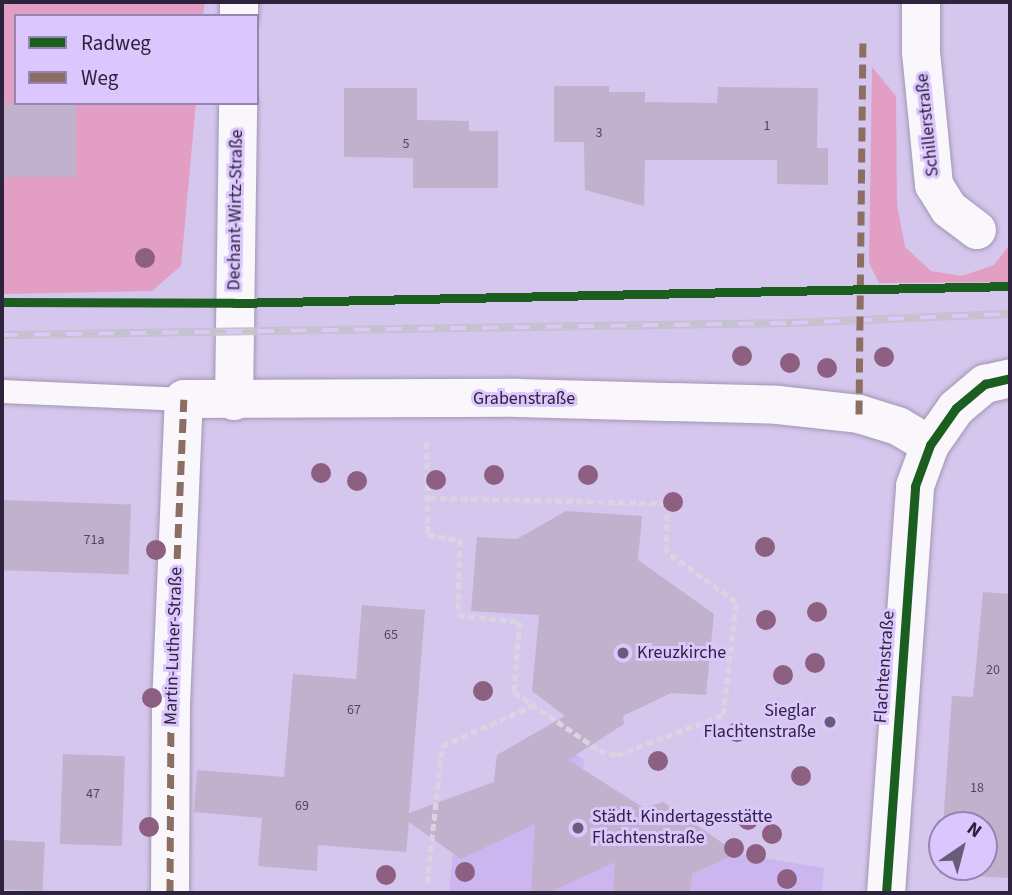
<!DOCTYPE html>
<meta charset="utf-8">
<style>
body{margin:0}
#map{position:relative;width:1012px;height:895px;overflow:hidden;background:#d4c6ec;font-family:"Source Sans 3",sans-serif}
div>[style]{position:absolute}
.built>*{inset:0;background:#ccb6f0}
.green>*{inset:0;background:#e29fc3}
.building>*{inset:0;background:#c1b1cd;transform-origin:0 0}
.path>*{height:4.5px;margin-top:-2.25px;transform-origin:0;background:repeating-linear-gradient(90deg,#dad4e2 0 7px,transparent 0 10.5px)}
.roads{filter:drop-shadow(0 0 2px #a196b3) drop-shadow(0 0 2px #a196b3)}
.service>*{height:23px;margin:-11.5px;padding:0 11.5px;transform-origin:11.5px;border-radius:11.5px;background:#f9f6fc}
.minor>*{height:38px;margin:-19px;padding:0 19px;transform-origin:19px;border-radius:19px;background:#f9f6fc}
.tertiary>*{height:38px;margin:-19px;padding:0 19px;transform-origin:19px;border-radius:19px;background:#f9f6fc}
.rail>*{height:8px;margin-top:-4px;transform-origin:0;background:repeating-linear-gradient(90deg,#dbc7fe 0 16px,#c6c2cd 0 32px);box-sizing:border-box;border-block:2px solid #c6c2cd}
.quiet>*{height:7px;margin-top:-3.5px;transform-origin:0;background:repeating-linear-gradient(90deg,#8d6e63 0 14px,transparent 0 21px)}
.cycleway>*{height:9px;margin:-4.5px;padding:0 4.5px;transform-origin:4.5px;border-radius:4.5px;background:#1b5e20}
.trees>*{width:20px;height:20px;margin:-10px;border-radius:50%;background:#8d5f81}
.dots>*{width:19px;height:19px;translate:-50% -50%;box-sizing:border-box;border:4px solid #dbc7fe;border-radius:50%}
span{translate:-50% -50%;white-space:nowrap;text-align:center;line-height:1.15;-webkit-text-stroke:6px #dbc7fe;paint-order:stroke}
.number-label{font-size:14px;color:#524661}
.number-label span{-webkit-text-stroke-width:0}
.street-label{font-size:18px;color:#2d233d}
.poi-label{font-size:18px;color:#2d233d}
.left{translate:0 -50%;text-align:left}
.right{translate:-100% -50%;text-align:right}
.frame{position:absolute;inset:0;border:4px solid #2d233d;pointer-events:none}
.legend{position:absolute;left:14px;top:14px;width:245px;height:91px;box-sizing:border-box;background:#dbc7fe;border:2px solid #9585b1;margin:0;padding:9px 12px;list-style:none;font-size:21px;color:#2d233d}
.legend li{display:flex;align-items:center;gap:14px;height:35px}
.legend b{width:35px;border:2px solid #9585b1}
.north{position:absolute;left:928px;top:811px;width:70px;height:70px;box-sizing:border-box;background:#dbc7fe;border:2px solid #9585b1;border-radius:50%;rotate:35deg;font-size:19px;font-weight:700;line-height:28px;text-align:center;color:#2d233d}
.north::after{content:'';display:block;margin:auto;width:24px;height:32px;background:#675c7a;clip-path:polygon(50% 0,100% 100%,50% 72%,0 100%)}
</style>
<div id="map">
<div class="built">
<i style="clip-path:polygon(542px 729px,584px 760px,583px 769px,644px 808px,663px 802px,728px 852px,824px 868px,822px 893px,449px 893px,458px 796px,494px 782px,497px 755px)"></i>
</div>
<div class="green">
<i style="clip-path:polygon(2px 2px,205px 2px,203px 16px,16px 16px,16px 103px,196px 103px,181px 266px,152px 291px,2px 294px)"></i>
<i style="clip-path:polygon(872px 67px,896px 96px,897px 205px,905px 247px,931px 271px,962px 276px,994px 265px,1010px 244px,1010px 282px,879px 283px,869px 263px)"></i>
</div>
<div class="building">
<i style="clip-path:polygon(554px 86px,609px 86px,609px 92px,645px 92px,645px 102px,717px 103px,718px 87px,818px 88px,817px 148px,828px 148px,828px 185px,777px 184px,777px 160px,645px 160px,644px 206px,585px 190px,584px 142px,554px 142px)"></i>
<i style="clip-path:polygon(344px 88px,417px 88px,417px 120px,469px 121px,469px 131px,498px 131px,498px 188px,413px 188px,413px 158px,344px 157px)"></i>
<i style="left:2px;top:103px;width:74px;height:74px"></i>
<i style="left:2px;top:500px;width:129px;height:70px;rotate:2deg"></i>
<i style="clip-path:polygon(566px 511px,642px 516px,638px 560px,714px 614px,706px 695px,671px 693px,623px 716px,624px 724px,568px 760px,645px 809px,663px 802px,737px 853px,692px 874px,690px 893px,613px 893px,615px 862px,548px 893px,531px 893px,535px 824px,461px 859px,409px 822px,406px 852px,318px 845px,317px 871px,258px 866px,262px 818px,194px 812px,197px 770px,284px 777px,293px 674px,356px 679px,362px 605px,425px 610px,409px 813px,494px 782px,497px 755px,565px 716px,532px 691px,539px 615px,471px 611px,477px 537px,517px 539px)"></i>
<i style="clip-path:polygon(983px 592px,1010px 594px,1010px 878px,939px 874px,942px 837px,942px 867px,984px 867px,984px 825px,943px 825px,952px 696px,973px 697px)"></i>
<i style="left:63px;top:754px;width:62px;height:90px;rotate:2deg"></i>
<i style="left:2px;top:840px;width:43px;height:49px;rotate:3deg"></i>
</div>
<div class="path">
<i style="left:25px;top:4px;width:2px;rotate:-90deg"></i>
<i style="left:427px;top:442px;width:93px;rotate:89.4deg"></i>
<i style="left:428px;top:535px;width:32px;rotate:9deg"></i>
<i style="left:460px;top:540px;width:75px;rotate:91.5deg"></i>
<i style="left:458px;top:615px;width:62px;rotate:6.4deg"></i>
<i style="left:520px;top:622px;width:70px;rotate:94.9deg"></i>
<i style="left:514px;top:692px;width:103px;rotate:34.3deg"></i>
<i style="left:599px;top:750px;width:19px;rotate:16deg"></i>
<i style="left:617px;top:755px;width:113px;rotate:-20.7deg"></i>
<i style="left:723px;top:715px;width:114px;rotate:-83.4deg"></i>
<i style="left:736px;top:602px;width:86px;rotate:-144.5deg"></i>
<i style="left:666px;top:552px;width:48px;rotate:-88.8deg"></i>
<i style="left:667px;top:504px;width:239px;rotate:-178.6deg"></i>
<i style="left:427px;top:883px;width:138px;rotate:-83.8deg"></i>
<i style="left:442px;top:746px;width:98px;rotate:-24deg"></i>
</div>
<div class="roads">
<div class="service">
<i style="left:2px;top:391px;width:182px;rotate:2.5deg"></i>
</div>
<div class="minor">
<i style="left:921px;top:2px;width:50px;rotate:90deg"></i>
<i style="left:921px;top:52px;width:134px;rotate:84.4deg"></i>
<i style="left:934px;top:185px;width:28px;rotate:58deg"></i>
<i style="left:949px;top:209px;width:35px;rotate:37deg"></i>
<i style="left:239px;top:16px;width:14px;rotate:-90deg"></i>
<i style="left:234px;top:401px;width:298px;rotate:-89.2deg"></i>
<i style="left:170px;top:893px;width:188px;rotate:-89.7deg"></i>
<i style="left:171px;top:705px;width:306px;rotate:-87.6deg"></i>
<i style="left:184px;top:399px;width:334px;rotate:-0.2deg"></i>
<i style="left:518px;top:398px;width:260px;rotate:1.5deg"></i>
<i style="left:778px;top:405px;width:81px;rotate:6.3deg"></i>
<i style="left:859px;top:414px;width:41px;rotate:17.1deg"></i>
<i style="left:898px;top:426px;width:37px;rotate:31deg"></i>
</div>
<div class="tertiary">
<i style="left:886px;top:893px;width:408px;rotate:-85.9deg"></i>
<i style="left:915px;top:486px;width:44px;rotate:-69.9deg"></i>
<i style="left:930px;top:445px;width:45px;rotate:-54.9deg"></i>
<i style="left:956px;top:408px;width:38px;rotate:-40deg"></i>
<i style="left:985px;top:384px;width:26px;rotate:-13deg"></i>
</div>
</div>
<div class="rail">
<i style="left:2px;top:335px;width:790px;rotate:-0.87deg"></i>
<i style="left:792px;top:323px;width:218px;rotate:-2.4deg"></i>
</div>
<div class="quiet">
<i style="left:859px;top:414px;width:376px;rotate:-89.4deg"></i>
<i style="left:170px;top:893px;width:188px;rotate:-89.7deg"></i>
<i style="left:171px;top:705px;width:306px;rotate:-87.6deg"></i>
</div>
<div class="cycleway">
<i style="left:2px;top:302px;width:232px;rotate:0.2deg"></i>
<i style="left:234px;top:303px;width:776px;rotate:-1.25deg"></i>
<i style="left:886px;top:893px;width:408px;rotate:-85.9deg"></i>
<i style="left:915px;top:486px;width:44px;rotate:-69.9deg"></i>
<i style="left:930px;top:445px;width:45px;rotate:-54.9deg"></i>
<i style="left:956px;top:408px;width:38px;rotate:-40deg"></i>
<i style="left:985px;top:384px;width:26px;rotate:-13deg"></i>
</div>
<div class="trees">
<i style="left:145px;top:258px"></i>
<i style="left:742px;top:356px"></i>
<i style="left:884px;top:357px"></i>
<i style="left:790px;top:363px"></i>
<i style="left:827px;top:368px"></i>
<i style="left:321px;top:473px"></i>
<i style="left:494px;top:475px"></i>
<i style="left:588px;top:475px"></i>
<i style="left:436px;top:480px"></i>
<i style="left:357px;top:481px"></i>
<i style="left:673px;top:502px"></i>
<i style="left:765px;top:547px"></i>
<i style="left:156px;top:550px"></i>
<i style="left:817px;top:612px"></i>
<i style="left:766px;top:620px"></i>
<i style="left:815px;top:663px"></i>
<i style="left:783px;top:675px"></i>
<i style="left:483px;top:691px"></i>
<i style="left:152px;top:698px"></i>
<i style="left:737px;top:732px"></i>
<i style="left:658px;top:761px"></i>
<i style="left:801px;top:776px"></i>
<i style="left:748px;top:820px"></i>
<i style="left:149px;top:827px"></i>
<i style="left:772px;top:834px"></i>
<i style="left:734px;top:848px"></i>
<i style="left:756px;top:854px"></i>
<i style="left:465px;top:872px"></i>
<i style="left:386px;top:875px"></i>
<i style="left:787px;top:879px"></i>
</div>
<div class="dots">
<i style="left:623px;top:653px;background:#675c7a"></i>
<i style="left:830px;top:722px;background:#675c7a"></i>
<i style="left:578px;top:828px;background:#675c7a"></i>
</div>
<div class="number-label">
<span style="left:767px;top:126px">1</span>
<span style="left:599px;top:133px">3</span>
<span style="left:406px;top:144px">5</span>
<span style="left:94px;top:540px">71a</span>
<span style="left:391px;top:635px">65</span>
<span style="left:993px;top:670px">20</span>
<span style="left:354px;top:710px">67</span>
<span style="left:977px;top:788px">18</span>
<span style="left:93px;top:794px">47</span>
<span style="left:302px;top:806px">69</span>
</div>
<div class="street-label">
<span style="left:928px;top:125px;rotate:-96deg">Schillerstraße</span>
<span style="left:236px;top:210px;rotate:-89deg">Dechant-Wirtz-Straße</span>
<span style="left:524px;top:399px">Grabenstraße</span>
<span style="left:174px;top:646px;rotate:-88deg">Martin-Luther-Straße</span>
<span style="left:885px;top:667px;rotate:-86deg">Flachtenstraße</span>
</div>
<div class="poi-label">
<span class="left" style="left:637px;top:653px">Kreuzkirche</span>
<span class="right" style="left:816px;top:722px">Sieglar<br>Flachtenstraße</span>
<span class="left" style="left:592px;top:828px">Städt. Kindertagesstätte<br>Flachtenstraße</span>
</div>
<div class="frame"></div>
<ul class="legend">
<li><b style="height:9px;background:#1b5e20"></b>Radweg</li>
<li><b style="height:9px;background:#8d6e63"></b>Weg</li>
</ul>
<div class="north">N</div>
</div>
